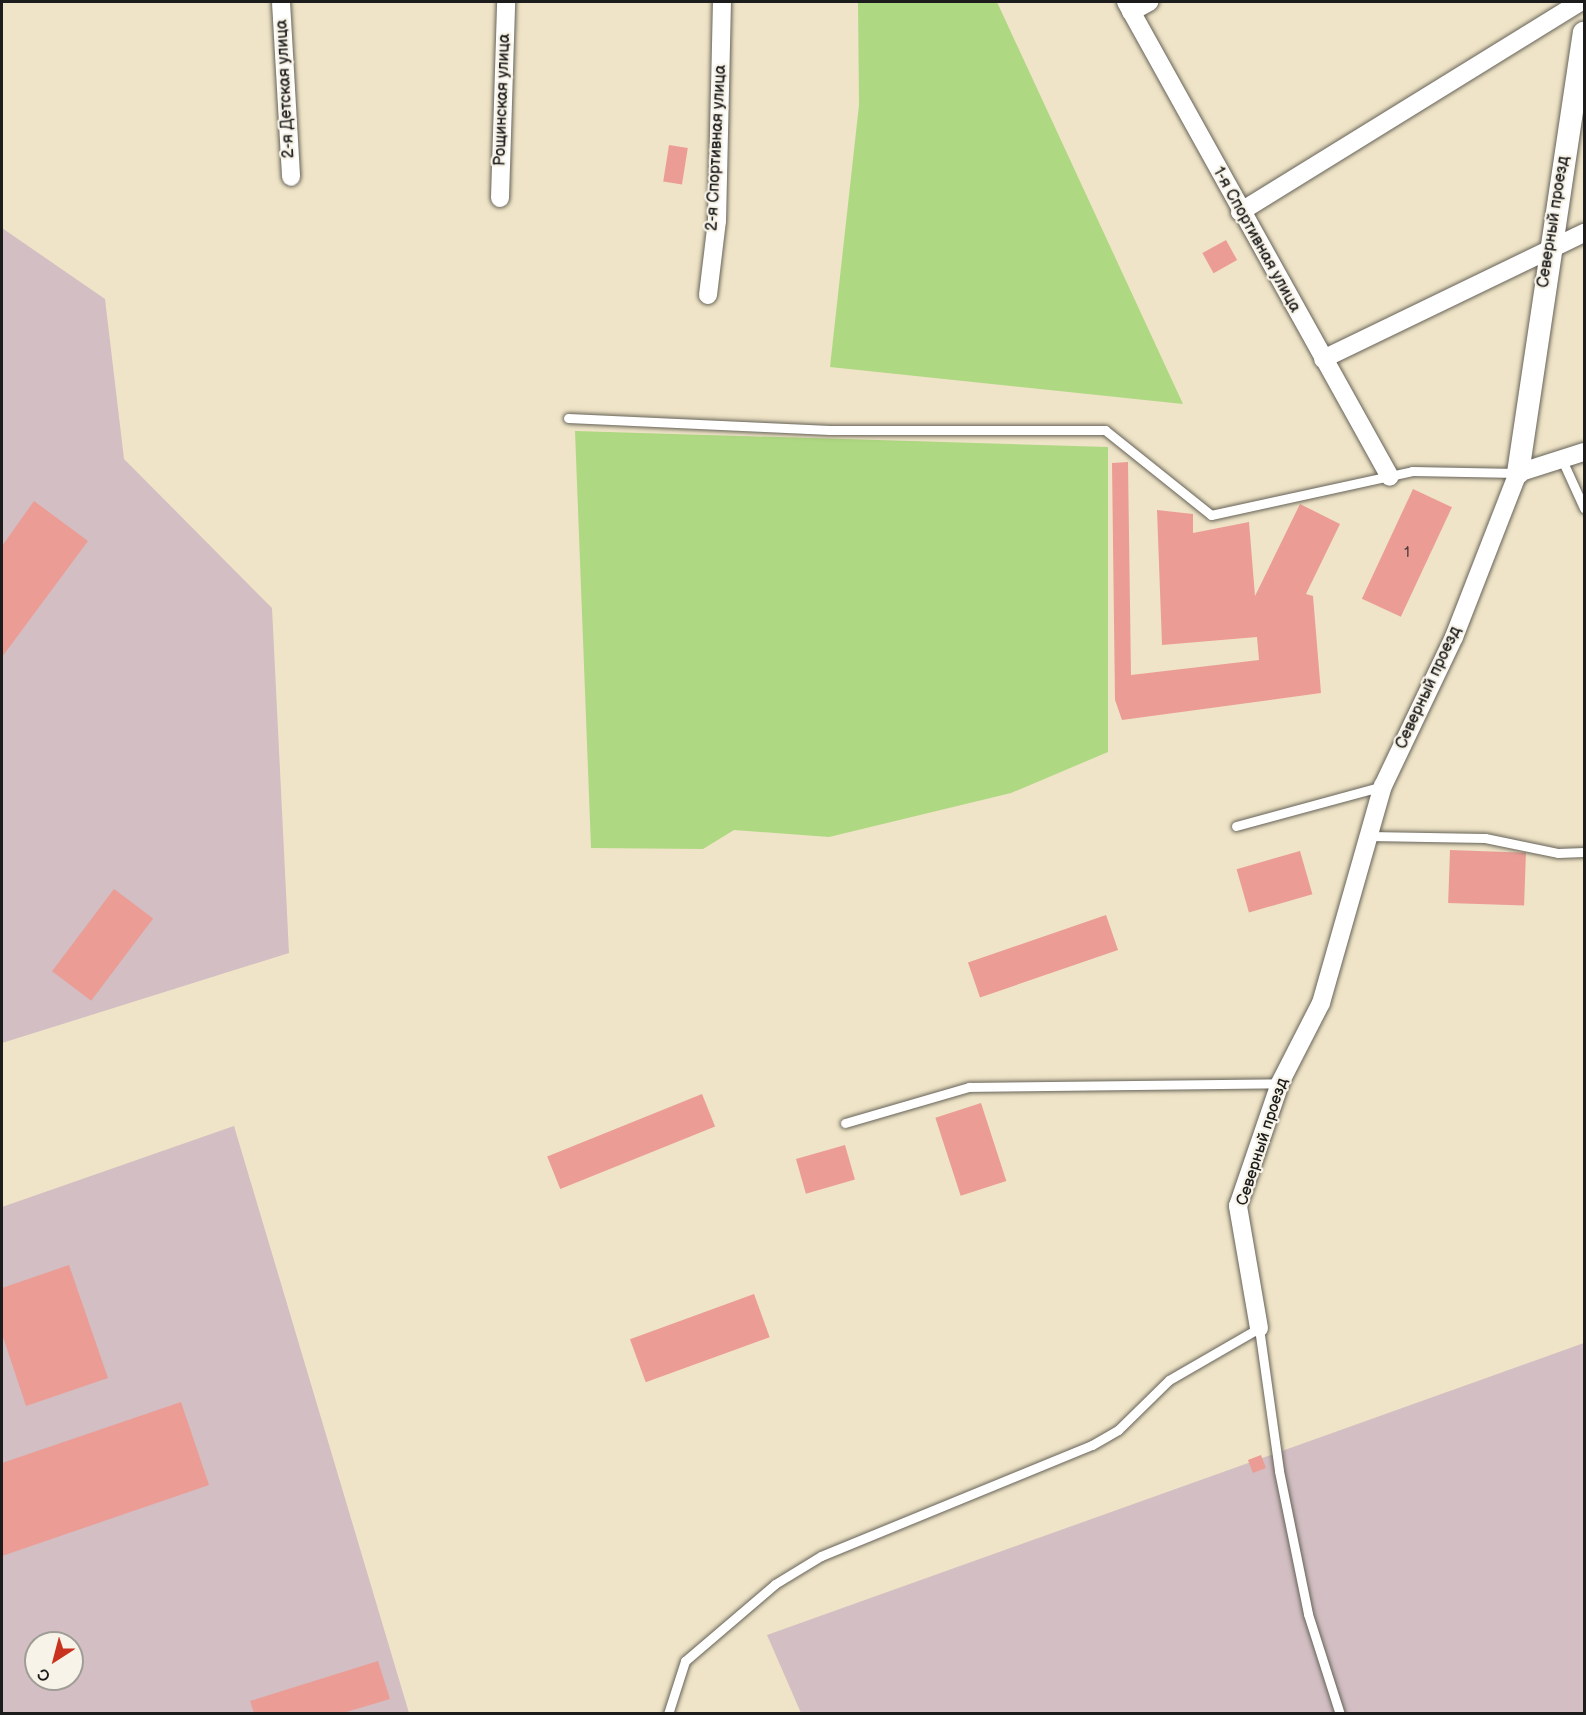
<!DOCTYPE html>
<meta charset="utf-8">
<style>
body{margin:0}
#map{position:relative;width:1586px;height:1715px;overflow:hidden;background:#efe4c7;font-family:"Balsamiq Sans",sans-serif}
div>[style]{position:absolute}
.industrial>*{inset:0;background:#d2bec3}
.green>*{inset:0;background:#afd882}
.building>*{inset:0;background:#eb9d95;transform-origin:0 0}
.roads{filter:drop-shadow(0 0 2px #666258) drop-shadow(0 0 2px #666258)}
.service>*{height:9px;margin:-4.5px;padding:0 4.5px;transform-origin:4.5px;border-radius:4.5px;background:#fff}
.minor>*{height:18px;margin:-9px;padding:0 9px;transform-origin:9px;border-radius:9px;background:#fff}
.tertiary>*{height:22px;margin:-11px;padding:0 11px;transform-origin:11px;border-radius:11px;background:#fff}
span{translate:-50% -50%;white-space:nowrap;text-align:center;line-height:1.15;-webkit-text-stroke:4.5px #f7f3e8;paint-order:stroke}
.number-label{font-size:14px;color:#503c3a}
.number-label span{-webkit-text-stroke-width:0}
.street-label{font-size:16px;color:#1c1c1c}
.frame{position:absolute;inset:0;border:3px solid #1c1c1c;pointer-events:none}
.north{position:absolute;left:24px;top:1631px;width:60px;height:60px;box-sizing:border-box;background:#f7f3e8;border:2px solid #9f9d96;border-radius:50%;rotate:216deg;font-size:16px;font-weight:700;line-height:24px;text-align:center;color:#1c1c1c}
.north::after{content:'';display:block;margin:auto;width:21px;height:27px;background:#c8321e;clip-path:polygon(50% 0,100% 100%,50% 72%,0 100%)}
</style>
<div id="map">
<div class="industrial">
<i style="clip-path:polygon(2px 228px,105px 299px,124px 459px,272px 608px,289px 953px,2px 1043px)"></i>
<i style="clip-path:polygon(evenodd,234px 1126px,409px 1713px,2px 1713px,2px 1207px,234px 1126px,36px 1643px,72px 1643px,72px 1679px,36px 1679px,36px 1643px)"></i>
<i style="clip-path:polygon(1584px 1343px,1584px 1713px,801px 1713px,767px 1635px)"></i>
</div>
<div class="green">
<i style="clip-path:polygon(858px 2px,997px 2px,1183px 404px,830px 367px,859px 105px)"></i>
<i style="clip-path:polygon(575px 431px,1108px 447px,1108px 752px,1011px 793px,829px 837px,734px 830px,703px 849px,591px 848px)"></i>
</div>
<div class="building">
<i style="left:669px;top:145px;width:19px;height:37px;rotate:9deg"></i>
<i style="left:1226px;top:240px;width:23px;height:27px;rotate:61deg"></i>
<i style="clip-path:polygon(1128px 462px,1131px 675px,1259px 660px,1257px 637px,1162px 645px,1157px 510px,1193px 514px,1193px 533px,1249px 522px,1255px 596px,1300px 504px,1340px 524px,1306px 594px,1313px 596px,1321px 693px,1122px 720px,1115px 700px,1112px 463px)"></i>
<i style="left:1413px;top:489px;width:43px;height:121px;rotate:25deg"></i>
<i style="clip-path:polygon(34px 501px,88px 541px,2px 657px,2px 546px)"></i>
<i style="left:1450px;top:850px;width:76px;height:53px;rotate:2deg"></i>
<i style="left:1300px;top:851px;width:45px;height:66px;rotate:74deg"></i>
<i style="left:114px;top:889px;width:49px;height:103px;rotate:37deg"></i>
<i style="left:1106px;top:915px;width:37px;height:146px;rotate:71deg"></i>
<i style="left:702px;top:1094px;width:35px;height:167px;rotate:68deg"></i>
<i style="left:981px;top:1103px;width:82px;height:48px;rotate:72deg"></i>
<i style="left:845px;top:1145px;width:36px;height:51px;rotate:74deg"></i>
<i style="clip-path:polygon(69px 1265px,108px 1378px,26px 1406px,2px 1334px,2px 1288px)"></i>
<i style="left:754px;top:1294px;width:46px;height:132px;rotate:70deg"></i>
<i style="clip-path:polygon(181px 1402px,209px 1485px,2px 1556px,2px 1463px)"></i>
<i style="left:1261px;top:1455px;width:14px;height:14px;rotate:69deg"></i>
<i style="clip-path:polygon(378px 1661px,390px 1699px,343px 1713px,254px 1713px,250px 1701px)"></i>
</div>
<div class="roads">
<div class="service">
<i style="left:568px;top:418px;width:262px;rotate:2.6deg"></i>
<i style="left:830px;top:430px;width:275px"></i>
<i style="left:1105px;top:430px;width:136px;rotate:38.7deg"></i>
<i style="left:1211px;top:515px;width:206px;rotate:-12.3deg"></i>
<i style="left:1412px;top:471px;width:106px;rotate:1.1deg"></i>
<i style="left:1563px;top:462px;width:51px;rotate:65.5deg"></i>
<i style="left:1236px;top:826px;width:152px;rotate:-15.2deg"></i>
<i style="left:1369px;top:836px;width:116px;rotate:1deg"></i>
<i style="left:1485px;top:838px;width:75px;rotate:11.6deg"></i>
<i style="left:1558px;top:853px;width:26px;rotate:-2deg"></i>
<i style="left:845px;top:1123px;width:129px;rotate:-16.2deg"></i>
<i style="left:969px;top:1087px;width:311px;rotate:-0.7deg"></i>
<i style="left:668px;top:1714px;width:56px;rotate:-72.2deg"></i>
<i style="left:685px;top:1661px;width:118px;rotate:-40.5deg"></i>
<i style="left:775px;top:1584px;width:54px;rotate:-31.3deg"></i>
<i style="left:821px;top:1556px;width:293px;rotate:-22.3deg"></i>
<i style="left:1092px;top:1445px;width:30px;rotate:-30deg"></i>
<i style="left:1118px;top:1430px;width:71px;rotate:-44.4deg"></i>
<i style="left:1169px;top:1380px;width:104px;rotate:-30deg"></i>
<i style="left:1259px;top:1328px;width:144px;rotate:82deg"></i>
<i style="left:1279px;top:1471px;width:146px;rotate:78.5deg"></i>
<i style="left:1308px;top:1614px;width:105px;rotate:72.3deg"></i>
</div>
<div class="minor">
<i style="left:281px;top:2px;width:175px;rotate:86.7deg"></i>
<i style="left:1126px;top:2px;width:543px;rotate:60.94deg"></i>
<i style="left:1131px;top:12px;width:21px;rotate:-29deg"></i>
<i style="left:500px;top:198px;width:196px;rotate:-88.2deg"></i>
<i style="left:1240px;top:212px;width:400px;rotate:-31.7deg"></i>
<i style="left:708px;top:295px;width:75px;rotate:-83.1deg"></i>
<i style="left:717px;top:221px;width:219px;rotate:-88.7deg"></i>
<i style="left:1323px;top:359px;width:290px;rotate:-25.8deg"></i>
<i style="left:1259px;top:1328px;width:124px;rotate:-99.8deg"></i>
<i style="left:1238px;top:1206px;width:130px;rotate:-71.1deg"></i>
<i style="left:1280px;top:1083px;width:90px;rotate:-62.9deg"></i>
<i style="left:1321px;top:1003px;width:226px;rotate:-74.1deg"></i>
<i style="left:1383px;top:786px;width:165px;rotate:-64.5deg"></i>
<i style="left:1454px;top:637px;width:176px;rotate:-68.7deg"></i>
<i style="left:1518px;top:473px;width:69px;rotate:-17.7deg"></i>
</div>
<div class="tertiary">
<i style="left:1518px;top:473px;width:445px;rotate:-81.5deg"></i>
</div>
</div>
<div class="number-label">
<span style="left:1407px;top:553px">1</span>
</div>
<div class="street-label">
<span style="left:286px;top:89px;rotate:-93deg">2-я Детская улица</span>
<span style="left:503px;top:100px;rotate:-88deg">Рощинская улица</span>
<span style="left:717px;top:148px;rotate:-87deg">2-я Спортивная улица</span>
<span style="left:1554px;top:222px;rotate:-81deg">Северный проезд</span>
<span style="left:1256px;top:240px;rotate:61deg">1-я Спортивная улица</span>
<span style="left:1429px;top:688px;rotate:-65deg">Северный проезд</span>
<span style="left:1263px;top:1142px;rotate:-72deg">Северный проезд</span>
</div>
<div class="frame"></div>
<div class="north">С</div>
</div>
